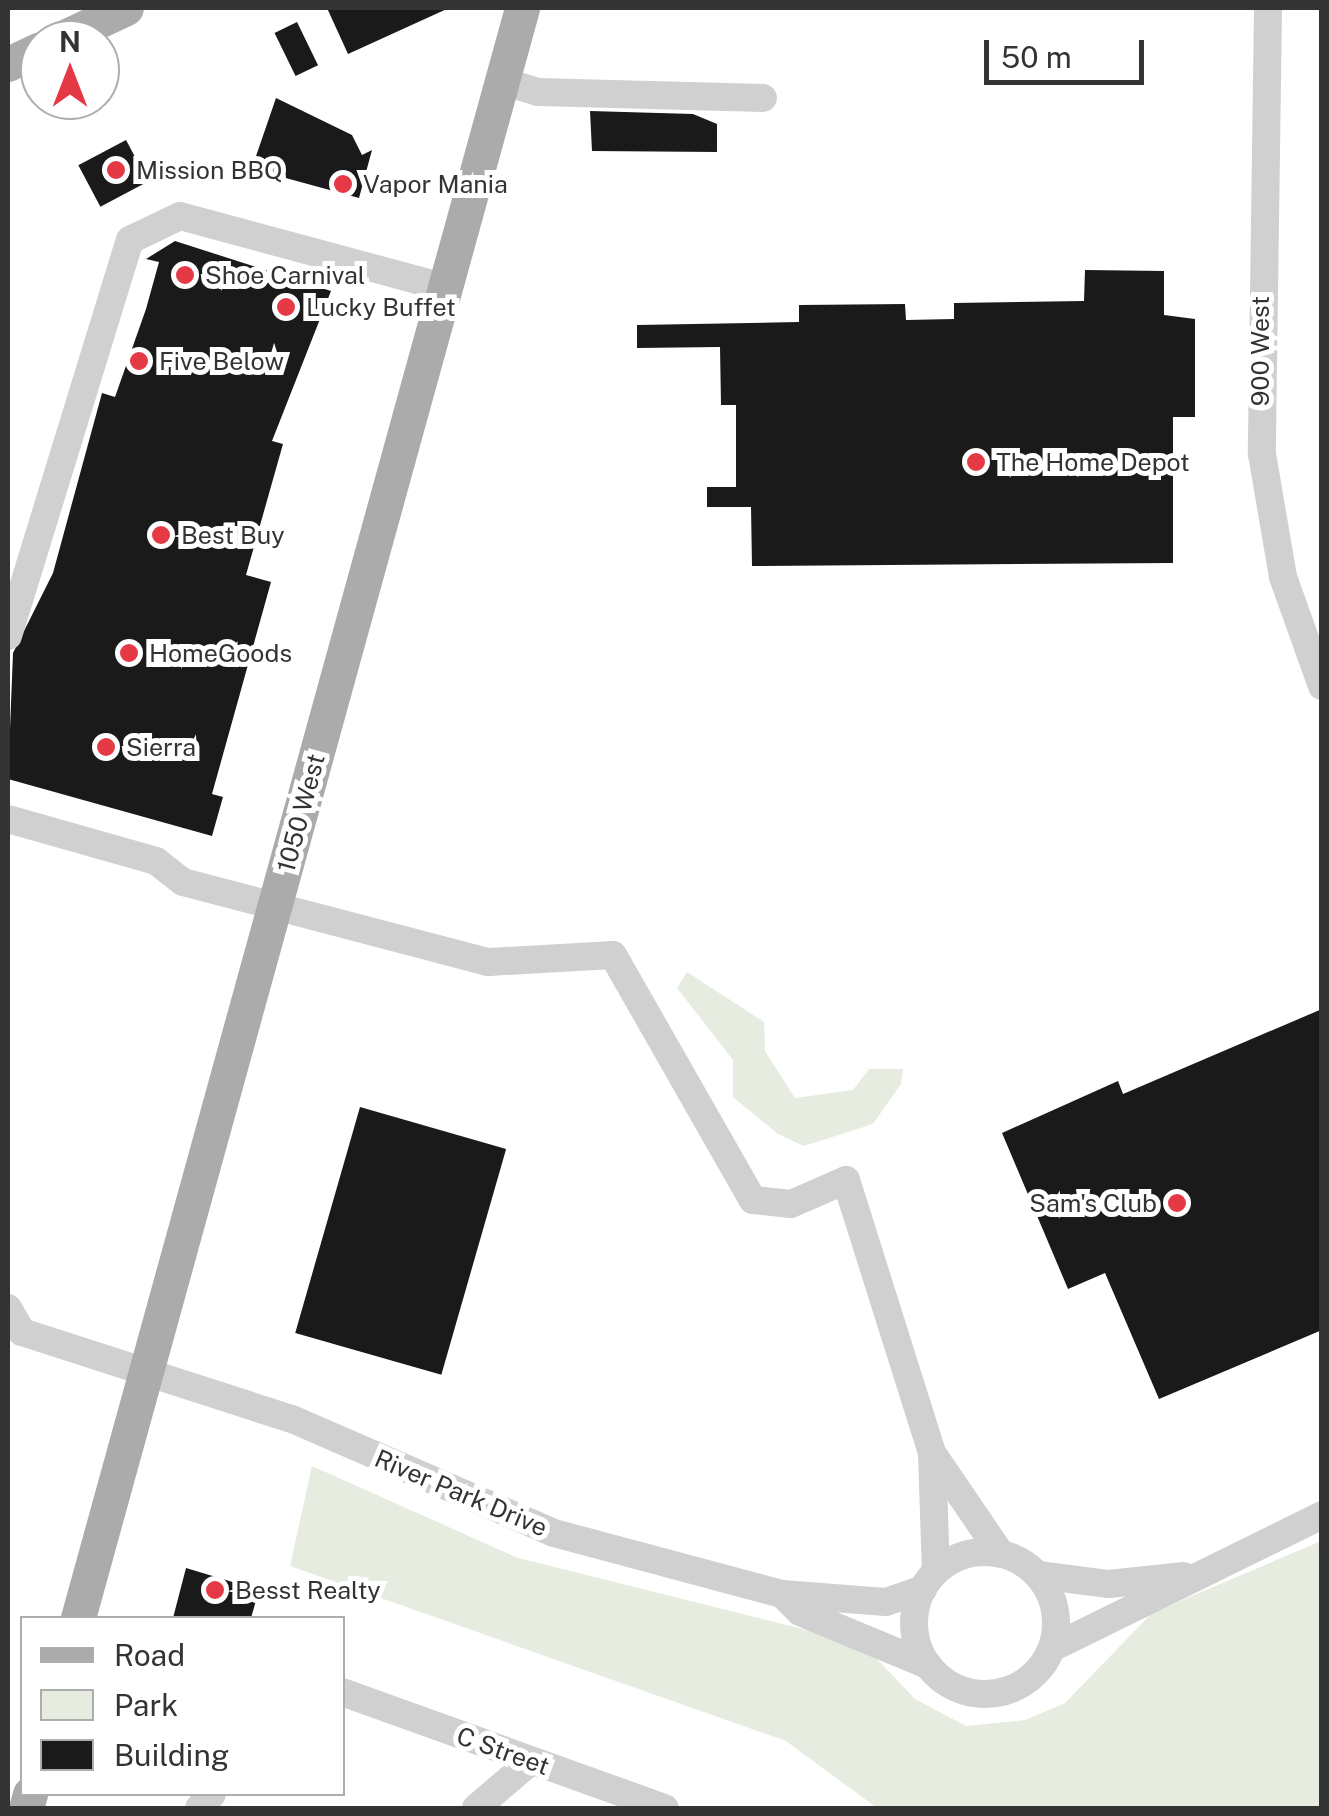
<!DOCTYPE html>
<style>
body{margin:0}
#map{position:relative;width:1329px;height:1816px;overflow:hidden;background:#fff;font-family:"Public Sans",sans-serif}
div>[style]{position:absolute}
.green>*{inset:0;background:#e6ecdf}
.building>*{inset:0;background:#1a1a1a;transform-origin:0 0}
.minor>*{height:28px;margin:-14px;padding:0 14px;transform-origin:14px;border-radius:14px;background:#d0d0d0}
.minor>.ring{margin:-14px;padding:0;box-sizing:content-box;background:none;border:28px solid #d0d0d0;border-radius:50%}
.major>*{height:35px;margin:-17.5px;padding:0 17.5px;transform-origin:17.5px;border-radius:17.5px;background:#ababab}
.dots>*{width:28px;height:28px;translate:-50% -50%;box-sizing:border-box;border:5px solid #fff;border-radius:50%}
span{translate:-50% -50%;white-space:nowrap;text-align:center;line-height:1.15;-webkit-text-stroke:10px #fff;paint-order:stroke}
.poi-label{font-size:25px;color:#333}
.left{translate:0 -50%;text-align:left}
.right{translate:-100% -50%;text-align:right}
.street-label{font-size:25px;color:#333}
.frame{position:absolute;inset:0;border:10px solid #333;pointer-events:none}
.legend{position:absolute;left:20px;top:1616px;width:325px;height:180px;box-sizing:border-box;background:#fff;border:2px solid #adadad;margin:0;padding:12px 18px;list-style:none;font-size:30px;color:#333}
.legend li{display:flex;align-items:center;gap:20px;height:50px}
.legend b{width:50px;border:2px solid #adadad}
.north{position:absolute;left:20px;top:20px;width:100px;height:100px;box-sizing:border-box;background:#fff;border:2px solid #adadad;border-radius:50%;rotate:0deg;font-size:28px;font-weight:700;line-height:40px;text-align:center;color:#333}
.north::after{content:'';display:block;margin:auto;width:35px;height:45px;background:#e63946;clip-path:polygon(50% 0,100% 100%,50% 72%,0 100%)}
.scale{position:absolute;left:984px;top:40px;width:160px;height:45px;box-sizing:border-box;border:5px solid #333;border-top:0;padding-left:12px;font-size:30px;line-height:35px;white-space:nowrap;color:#333;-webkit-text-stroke:8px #fff;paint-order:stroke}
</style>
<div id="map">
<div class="green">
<i style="clip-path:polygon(687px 972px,764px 1022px,765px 1051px,795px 1098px,853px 1090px,869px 1069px,903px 1069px,901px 1084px,873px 1124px,804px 1146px,778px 1134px,733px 1097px,733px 1060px,677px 988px)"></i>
<i style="clip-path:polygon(312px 1466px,518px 1558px,822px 1634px,876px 1658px,915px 1699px,966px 1726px,1025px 1720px,1065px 1703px,1152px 1613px,1321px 1541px,1321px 1808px,877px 1808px,786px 1741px,290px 1566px)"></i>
</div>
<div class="building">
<i style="clip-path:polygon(327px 8px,449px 8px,348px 54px)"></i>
<i style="left:297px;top:22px;width:48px;height:25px;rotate:64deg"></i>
<i style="clip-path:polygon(276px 98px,352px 135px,362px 155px,372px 150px,359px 198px,260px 171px,255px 159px)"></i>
<i style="clip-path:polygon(590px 111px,693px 114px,717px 124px,717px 152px,592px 151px)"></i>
<i style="left:126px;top:140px;width:47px;height:54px;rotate:62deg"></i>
<i style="clip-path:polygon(175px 241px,331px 291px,272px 441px,283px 444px,246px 575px,271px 582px,212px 794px,223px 797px,212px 836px,8px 779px,13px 653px,53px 573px,102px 393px,115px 397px,146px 309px,159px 262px,146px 259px)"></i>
<i style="clip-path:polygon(1085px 270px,1164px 271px,1164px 315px,1195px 319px,1195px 417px,1173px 417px,1173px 563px,752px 566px,751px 507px,707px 507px,707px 487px,736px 487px,736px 405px,721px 405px,720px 347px,637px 348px,637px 325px,799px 322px,799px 305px,905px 304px,906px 320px,954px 319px,954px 303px,1084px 301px)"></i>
<i style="clip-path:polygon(1322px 1009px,1322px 1330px,1159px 1399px,1105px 1273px,1068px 1289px,1002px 1133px,1118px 1081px,1123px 1094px)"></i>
<i style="left:360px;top:1107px;width:152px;height:235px;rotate:16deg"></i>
<i style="clip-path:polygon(186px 1568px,259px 1590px,251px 1618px,173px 1618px)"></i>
</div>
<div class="minor">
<i style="left:1268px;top:8px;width:446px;rotate:90.8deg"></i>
<i style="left:1262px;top:454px;width:125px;rotate:80.3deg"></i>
<i style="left:1283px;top:577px;width:116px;rotate:70.3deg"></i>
<i style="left:502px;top:81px;width:38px;rotate:17deg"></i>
<i style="left:538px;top:92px;width:225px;rotate:1.5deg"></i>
<i style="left:8px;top:636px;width:414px;rotate:-72.9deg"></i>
<i style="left:130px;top:240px;width:55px;rotate:-25.6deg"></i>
<i style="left:180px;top:216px;width:273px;rotate:15.1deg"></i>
<i style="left:8px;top:819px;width:154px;rotate:15.8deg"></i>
<i style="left:156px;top:861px;width:34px;rotate:38deg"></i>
<i style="left:183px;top:882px;width:316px;rotate:14.7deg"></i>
<i style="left:489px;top:962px;width:124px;rotate:-3.2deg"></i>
<i style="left:613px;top:955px;width:282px;rotate:60.3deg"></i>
<i style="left:753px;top:1200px;width:38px;rotate:6deg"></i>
<i style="left:791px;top:1204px;width:60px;rotate:-23.6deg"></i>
<i style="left:846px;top:1180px;width:286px;rotate:72.5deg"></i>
<i style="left:932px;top:1453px;width:122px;rotate:55.7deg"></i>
<i style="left:8px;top:1308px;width:28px;rotate:60deg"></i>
<i style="left:22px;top:1332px;width:284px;rotate:17.9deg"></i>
<i style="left:292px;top:1419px;width:286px;rotate:23.5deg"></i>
<i style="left:554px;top:1533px;width:236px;rotate:15deg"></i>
<i style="left:782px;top:1594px;width:104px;rotate:4.4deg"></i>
<i style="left:886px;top:1602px;width:39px;rotate:-19deg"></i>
<i style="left:932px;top:1453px;width:118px;rotate:88.1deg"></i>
<i class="ring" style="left:914px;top:1552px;width:114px;height:114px"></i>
<i style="left:1038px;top:1575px;width:72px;rotate:7.2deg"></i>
<i style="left:1109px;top:1584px;width:75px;rotate:-6.1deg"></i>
<i style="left:782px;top:1594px;width:25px;rotate:45deg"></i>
<i style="left:800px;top:1612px;width:139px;rotate:22.5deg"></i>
<i style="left:1052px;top:1648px;width:301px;rotate:-26.2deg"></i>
<i style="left:342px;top:1692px;width:343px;rotate:19.8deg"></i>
<i style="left:199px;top:1808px;width:19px;rotate:-47deg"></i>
<i style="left:476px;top:1808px;width:72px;rotate:-40.5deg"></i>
</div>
<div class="major">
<i style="left:58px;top:40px;width:75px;rotate:-25.2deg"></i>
<i style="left:8px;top:64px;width:35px;rotate:-25deg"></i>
<i style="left:78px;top:1618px;width:1670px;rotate:-74.58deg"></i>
<i style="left:26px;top:1808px;width:15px;rotate:-74deg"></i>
</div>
<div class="dots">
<i style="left:116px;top:170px;background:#e63946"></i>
<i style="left:343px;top:184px;background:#e63946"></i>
<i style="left:185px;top:275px;background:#e63946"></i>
<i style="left:286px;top:307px;background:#e63946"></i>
<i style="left:139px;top:361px;background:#e63946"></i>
<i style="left:976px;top:462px;background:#e63946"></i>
<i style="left:161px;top:535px;background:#e63946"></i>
<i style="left:129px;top:653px;background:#e63946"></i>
<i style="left:106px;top:747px;background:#e63946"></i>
<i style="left:1177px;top:1203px;background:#e63946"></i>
<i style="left:215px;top:1590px;background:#e63946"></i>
</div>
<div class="poi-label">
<span class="left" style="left:136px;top:170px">Mission BBQ</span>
<span class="left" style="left:363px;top:184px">Vapor Mania</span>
<span class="left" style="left:205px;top:275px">Shoe Carnival</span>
<span class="left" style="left:306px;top:307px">Lucky Buffet</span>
<span class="left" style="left:159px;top:361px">Five Below</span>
<span class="left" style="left:996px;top:462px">The Home Depot</span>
<span class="left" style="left:181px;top:535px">Best Buy</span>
<span class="left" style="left:149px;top:653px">HomeGoods</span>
<span class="left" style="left:126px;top:747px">Sierra</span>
<span class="right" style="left:1157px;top:1203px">Sam's Club</span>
<span class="left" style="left:235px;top:1590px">Besst Realty</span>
</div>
<div class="street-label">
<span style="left:1260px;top:351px;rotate:-90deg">900 West</span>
<span style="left:301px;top:813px;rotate:-75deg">1050 West</span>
<span style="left:461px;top:1493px;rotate:23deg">River Park Drive</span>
<span style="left:503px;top:1751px;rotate:20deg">C Street</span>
</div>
<div class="frame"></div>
<ul class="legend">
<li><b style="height:12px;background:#ababab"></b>Road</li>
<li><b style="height:28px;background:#e6ecdf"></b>Park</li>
<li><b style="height:28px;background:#1a1a1a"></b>Building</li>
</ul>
<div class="north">N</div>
<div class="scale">50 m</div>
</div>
